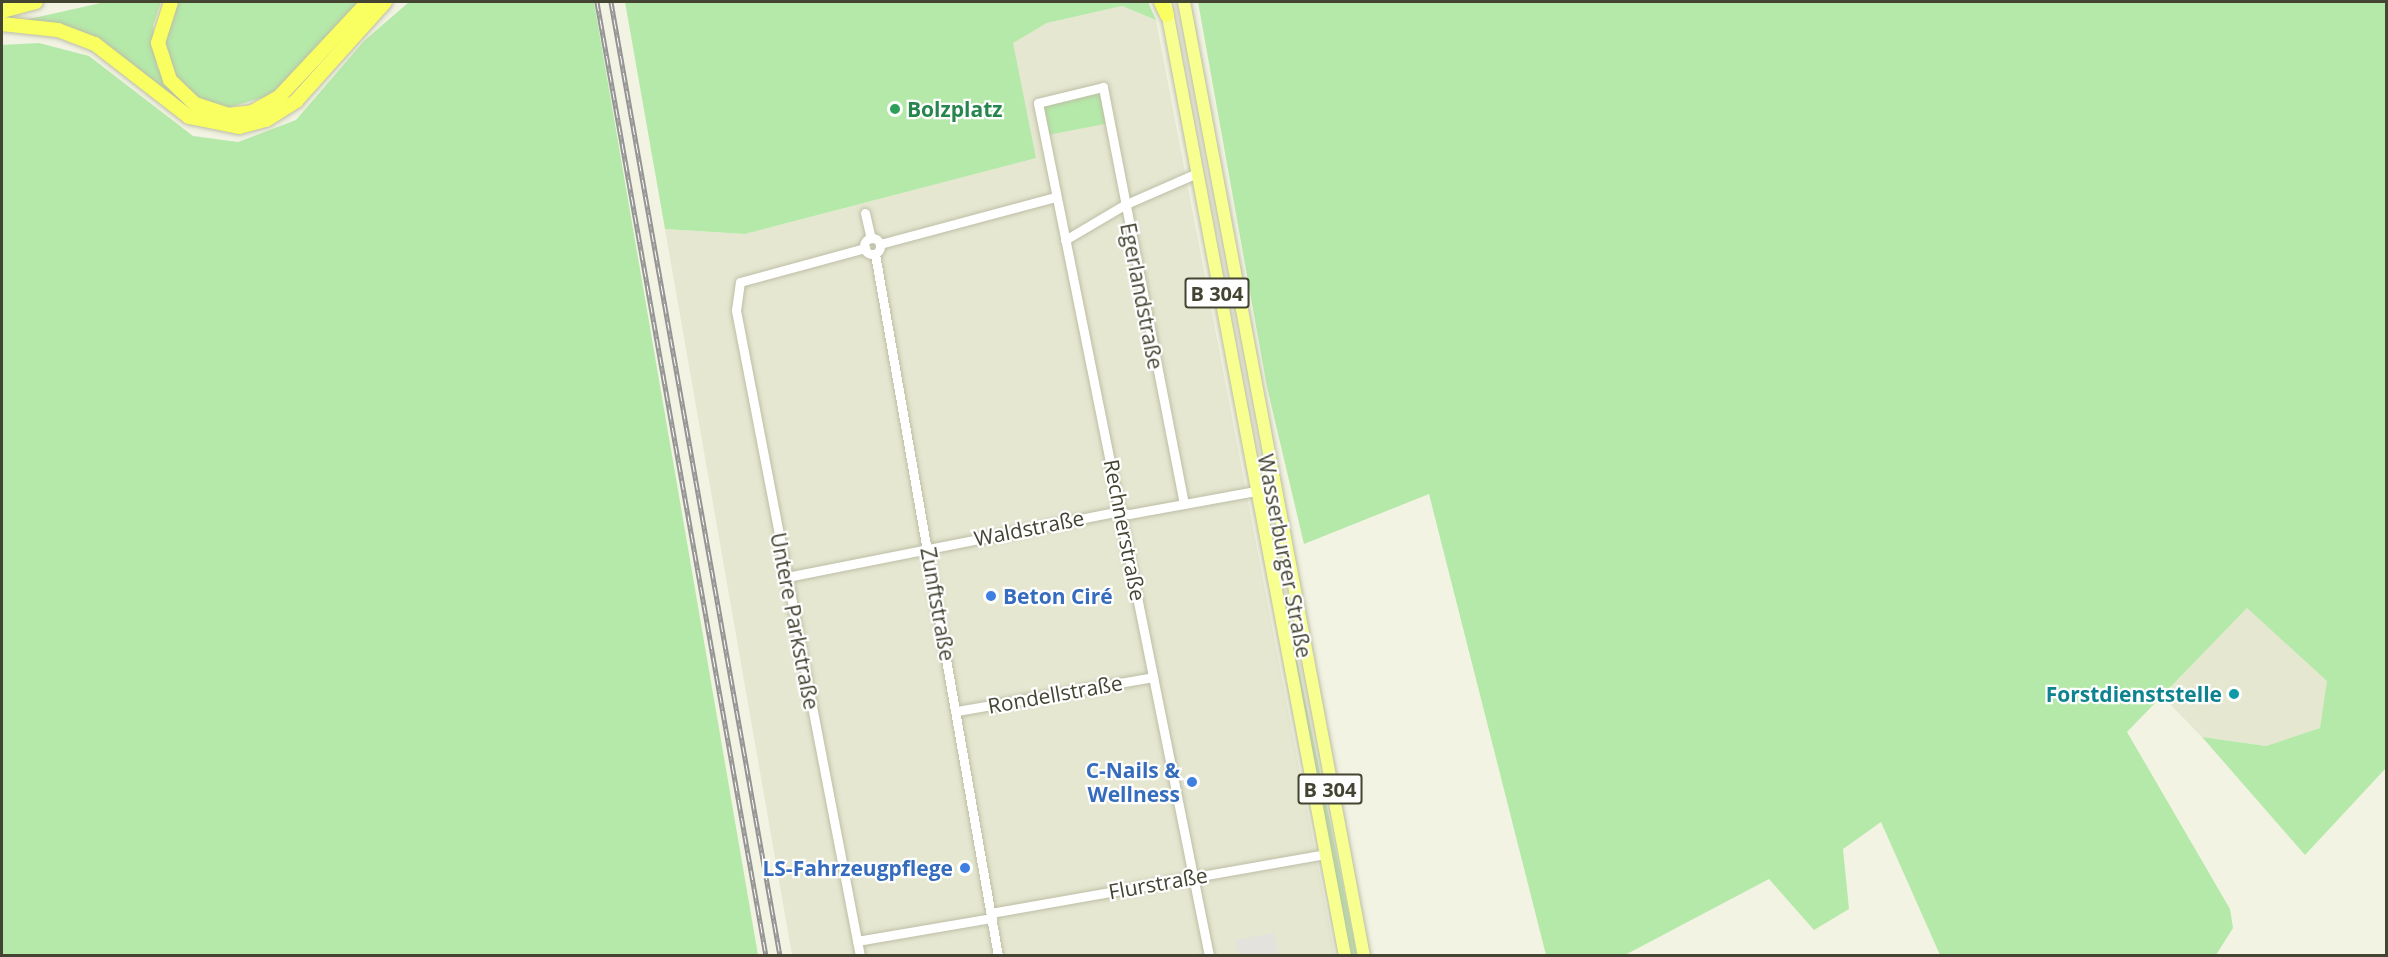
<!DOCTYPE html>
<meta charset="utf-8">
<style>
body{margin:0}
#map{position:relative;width:2388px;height:957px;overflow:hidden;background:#f2f3e3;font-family:"Open Sans",sans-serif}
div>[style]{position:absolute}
.residential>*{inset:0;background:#e6e7d1}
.green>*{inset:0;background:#b5e9a9;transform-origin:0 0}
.parking>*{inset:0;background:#e3e2dc}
.roads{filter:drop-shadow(0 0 2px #bdbea5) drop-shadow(0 0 2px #bdbea5)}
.minor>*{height:9px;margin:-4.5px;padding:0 4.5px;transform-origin:4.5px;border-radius:4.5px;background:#fff}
.minor>.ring{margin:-4.5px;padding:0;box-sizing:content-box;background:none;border:9px solid #fff;border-radius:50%}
.major>*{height:12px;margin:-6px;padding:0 6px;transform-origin:6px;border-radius:6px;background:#f6ff8f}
.highway>*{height:14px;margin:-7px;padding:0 7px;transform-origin:7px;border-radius:7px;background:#faff61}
.rail>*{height:5px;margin-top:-2.5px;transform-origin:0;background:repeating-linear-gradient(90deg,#fff 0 9px,#949494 0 18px);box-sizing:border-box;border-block:2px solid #949494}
.dots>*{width:16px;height:16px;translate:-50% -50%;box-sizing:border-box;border:3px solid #fff;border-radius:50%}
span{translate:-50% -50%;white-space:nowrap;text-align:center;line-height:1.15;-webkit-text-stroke:4.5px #fff;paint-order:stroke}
.shield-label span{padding:2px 4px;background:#fff;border:2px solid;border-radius:4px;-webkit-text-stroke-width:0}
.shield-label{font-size:20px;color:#443;font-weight:700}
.leisure-label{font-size:21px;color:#27864d;font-weight:700}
.left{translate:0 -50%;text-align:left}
.street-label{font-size:21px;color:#443}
.shop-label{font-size:21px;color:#366cbe;font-weight:700}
.right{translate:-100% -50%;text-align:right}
.culture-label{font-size:21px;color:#0d838f;font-weight:700}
.frame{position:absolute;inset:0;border:3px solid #443;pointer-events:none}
</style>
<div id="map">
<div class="residential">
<i style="clip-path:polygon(1122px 6px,1156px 20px,1158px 31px,1335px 955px,792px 955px,665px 229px,745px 234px,1035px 158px,1012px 43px,1047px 23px)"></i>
<i style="clip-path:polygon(2247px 608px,2328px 681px,2320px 728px,2266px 746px,2202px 737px,2162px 696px)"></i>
</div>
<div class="green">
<i style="clip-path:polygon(105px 2px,161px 2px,153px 26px,157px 67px,186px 108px,86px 33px,25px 20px)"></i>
<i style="clip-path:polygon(177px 2px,361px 2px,271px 95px,227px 108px,199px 98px,178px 81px,166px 56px,165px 26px)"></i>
<i style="clip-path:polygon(409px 2px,594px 2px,758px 955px,2px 955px,2px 45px,39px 43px,89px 56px,193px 136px,238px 142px,296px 120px,364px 41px)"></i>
<i style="clip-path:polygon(625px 2px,1148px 2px,1156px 20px,1122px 6px,1047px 23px,1013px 43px,1036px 158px,745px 234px,665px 229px)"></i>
<i style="clip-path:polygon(1198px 2px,2386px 2px,2386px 768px,2305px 855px,2202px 737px,2266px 746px,2320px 728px,2327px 681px,2247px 608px,2127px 732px,2230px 909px,2233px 928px,2216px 955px,1940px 955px,1881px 822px,1843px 849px,1849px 909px,1814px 930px,1769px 879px,1625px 955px,1546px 955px,1429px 494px,1304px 544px,1267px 387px)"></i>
<i style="left:1101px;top:93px;width:31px;height:64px;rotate:79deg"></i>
<i style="clip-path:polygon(1276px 573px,1285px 601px,1357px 955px,1350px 955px)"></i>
</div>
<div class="parking">
<i style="clip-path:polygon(1274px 933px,1278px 955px,1238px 955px,1235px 940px)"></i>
</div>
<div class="roads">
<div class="minor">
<i style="left:865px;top:213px;width:26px;rotate:77deg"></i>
<i class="ring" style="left:864px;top:238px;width:7px;height:7px"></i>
<i style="left:1065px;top:240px;width:69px;rotate:-30.7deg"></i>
<i style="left:1124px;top:205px;width:77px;rotate:-23.6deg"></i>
<i style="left:880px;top:244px;width:182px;rotate:-15deg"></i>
<i style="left:875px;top:254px;width:713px;rotate:80.06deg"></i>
<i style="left:1184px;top:504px;width:425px;rotate:-101deg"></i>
<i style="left:1103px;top:87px;width:67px;rotate:166.2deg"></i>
<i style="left:1038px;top:103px;width:870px;rotate:78.66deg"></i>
<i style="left:787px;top:577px;width:335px;rotate:-11.2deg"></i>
<i style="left:1116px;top:512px;width:13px;rotate:9deg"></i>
<i style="left:1129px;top:514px;width:145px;rotate:-10.3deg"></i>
<i style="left:957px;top:711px;width:199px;rotate:-9.8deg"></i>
<i style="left:991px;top:913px;width:339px;rotate:-10deg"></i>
<i style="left:857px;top:941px;width:137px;rotate:-9.7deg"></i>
<i style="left:860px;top:956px;width:658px;rotate:-100.87deg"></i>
<i style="left:736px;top:310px;width:28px;rotate:-82deg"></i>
<i style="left:740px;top:282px;width:130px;rotate:-15.2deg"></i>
</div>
<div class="major">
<i style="left:1184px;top:2px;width:971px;rotate:79.32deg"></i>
<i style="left:1166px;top:6px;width:967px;rotate:79.33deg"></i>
</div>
<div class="highway">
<i style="left:171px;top:2px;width:43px;rotate:107.6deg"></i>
<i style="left:158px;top:43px;width:39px;rotate:72deg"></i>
<i style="left:170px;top:80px;width:35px;rotate:44deg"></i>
<i style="left:195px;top:104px;width:35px;rotate:18deg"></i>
<i style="left:228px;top:115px;width:24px;rotate:-7deg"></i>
<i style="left:252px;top:112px;width:31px;rotate:-29deg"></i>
<i style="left:279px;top:97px;width:130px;rotate:-46.9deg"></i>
<i style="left:1161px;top:2px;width:14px;rotate:65deg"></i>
<i style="left:2px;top:11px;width:35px;rotate:-15deg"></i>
<i style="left:2px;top:24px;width:56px;rotate:6.1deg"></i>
<i style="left:58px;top:30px;width:40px;rotate:21deg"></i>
<i style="left:95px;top:44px;width:119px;rotate:37.8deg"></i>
<i style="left:189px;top:117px;width:51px;rotate:11.3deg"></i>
<i style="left:239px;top:127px;width:28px;rotate:-15deg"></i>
<i style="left:266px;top:120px;width:36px;rotate:-32deg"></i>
<i style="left:296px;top:101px;width:133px;rotate:-48deg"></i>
</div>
</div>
<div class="rail">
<i style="left:597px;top:2px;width:969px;rotate:79.95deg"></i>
<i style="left:611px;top:2px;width:969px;rotate:79.95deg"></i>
</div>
<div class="dots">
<i style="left:895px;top:109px;background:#2e9e5b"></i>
<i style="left:991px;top:596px;background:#3f7fe0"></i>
<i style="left:2234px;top:694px;background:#0f9aa8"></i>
<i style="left:1192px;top:782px;background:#3f7fe0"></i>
<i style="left:965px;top:868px;background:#3f7fe0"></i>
</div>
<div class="shield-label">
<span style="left:1217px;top:293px">B 304</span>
<span style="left:1330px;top:789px">B 304</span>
</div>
<div class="leisure-label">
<span class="left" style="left:907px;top:109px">Bolzplatz</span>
</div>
<div class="street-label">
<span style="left:1142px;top:296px;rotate:79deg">Egerlandstraße</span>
<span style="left:1029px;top:528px;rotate:-11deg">Waldstraße</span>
<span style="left:1125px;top:530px;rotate:79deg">Rechnerstraße</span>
<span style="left:1285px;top:556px;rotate:79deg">Wasserburger Straße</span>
<span style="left:938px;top:604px;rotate:80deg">Zunftstraße</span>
<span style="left:795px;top:621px;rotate:79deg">Untere Parkstraße</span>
<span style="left:1055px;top:694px;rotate:-10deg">Rondellstraße</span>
<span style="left:1158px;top:883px;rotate:-10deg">Flurstraße</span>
</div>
<div class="shop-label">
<span class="left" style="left:1003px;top:596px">Beton Ciré</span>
<span class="right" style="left:1180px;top:782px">C-Nails &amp;<br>Wellness</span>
<span class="right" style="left:953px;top:868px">LS-Fahrzeugpflege</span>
</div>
<div class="culture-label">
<span class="right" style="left:2222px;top:694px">Forstdienststelle</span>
</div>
<div class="frame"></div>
</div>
